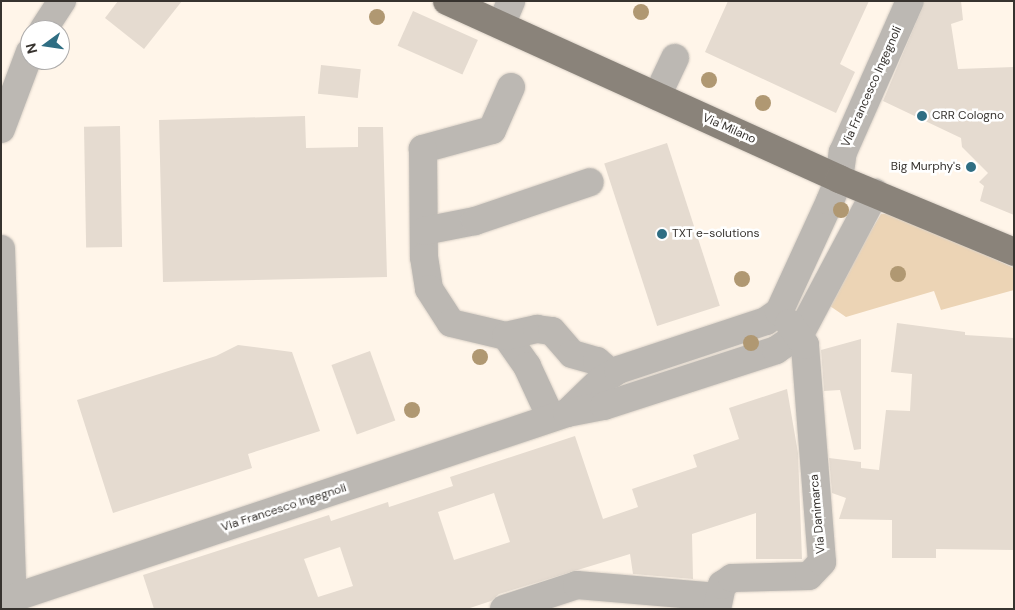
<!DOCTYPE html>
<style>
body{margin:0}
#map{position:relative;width:1015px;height:610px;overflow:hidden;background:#fff5e9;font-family:"DM Sans",sans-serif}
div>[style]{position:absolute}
.green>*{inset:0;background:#ecd4b5}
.building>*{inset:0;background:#e5dbd0;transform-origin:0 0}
.roads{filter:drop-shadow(0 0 1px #dbd2c8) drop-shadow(0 0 1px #dbd2c8)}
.minor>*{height:28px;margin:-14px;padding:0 14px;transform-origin:14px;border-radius:14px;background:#bcb8b3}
.major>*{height:28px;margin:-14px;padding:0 14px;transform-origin:14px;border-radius:14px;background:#8a837a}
.trees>*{width:16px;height:16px;margin:-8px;border-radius:50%;background:#b09872}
.dots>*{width:14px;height:14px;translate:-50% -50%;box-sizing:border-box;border:2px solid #fff;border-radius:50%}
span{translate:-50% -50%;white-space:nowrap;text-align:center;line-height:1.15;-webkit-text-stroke:5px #fff;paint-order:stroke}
.street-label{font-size:12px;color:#37332f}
.poi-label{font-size:12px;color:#37332f}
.left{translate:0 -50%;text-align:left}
.right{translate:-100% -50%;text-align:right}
.frame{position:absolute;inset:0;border:2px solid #37332f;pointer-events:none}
.north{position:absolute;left:20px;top:20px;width:50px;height:50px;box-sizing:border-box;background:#fff;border:1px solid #afadac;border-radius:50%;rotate:256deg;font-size:14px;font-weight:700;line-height:20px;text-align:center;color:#37332f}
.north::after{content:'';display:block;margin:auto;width:18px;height:22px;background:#2f6e83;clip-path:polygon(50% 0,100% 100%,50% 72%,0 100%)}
</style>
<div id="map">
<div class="green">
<i style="clip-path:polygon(881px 214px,895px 214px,1014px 268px,1014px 290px,941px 310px,934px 291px,846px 317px,827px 304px)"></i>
</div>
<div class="building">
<i style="clip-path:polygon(118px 1px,182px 1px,144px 49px,105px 18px)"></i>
<i style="clip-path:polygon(728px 1px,869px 1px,840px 64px,855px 72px,836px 113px,705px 52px)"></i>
<i style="clip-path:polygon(925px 1px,961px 1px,963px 20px,951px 24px,958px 69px,1014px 67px,1014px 215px,980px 201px,984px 186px,979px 182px,988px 173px,962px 147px,961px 138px,883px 101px)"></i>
<i style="left:413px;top:11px;width:71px;height:38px;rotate:24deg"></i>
<i style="left:321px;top:65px;width:40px;height:29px;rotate:6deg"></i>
<i style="clip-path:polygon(305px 116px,306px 148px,358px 147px,358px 127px,383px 127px,387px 277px,163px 282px,159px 120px)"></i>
<i style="left:120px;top:126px;width:121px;height:36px;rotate:89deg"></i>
<i style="left:667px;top:143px;width:171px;height:66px;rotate:72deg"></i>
<i style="clip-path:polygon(897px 323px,965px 332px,965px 335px,1014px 338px,1014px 550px,936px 549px,936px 558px,892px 558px,892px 520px,839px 519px,846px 498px,832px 493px,829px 458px,861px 462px,861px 468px,879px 470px,886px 410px,910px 411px,912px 374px,891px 372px)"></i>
<i style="clip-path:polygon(861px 339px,861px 449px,854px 450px,840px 390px,824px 391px,821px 350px)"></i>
<i style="clip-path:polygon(238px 345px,292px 352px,320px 431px,248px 454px,252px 468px,113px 513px,77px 400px,216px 356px)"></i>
<i style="left:370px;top:351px;width:74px;height:41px;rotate:70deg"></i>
<i style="clip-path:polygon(evenodd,787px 389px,798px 453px,802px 559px,756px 559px,756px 513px,692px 534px,693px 579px,633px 574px,630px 554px,499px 594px,491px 601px,467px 609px,154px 609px,143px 575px,329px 515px,331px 521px,388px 502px,389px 507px,453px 486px,450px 477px,575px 436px,603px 519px,638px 507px,632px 489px,697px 467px,693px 455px,739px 439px,729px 408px,787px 389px,494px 493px,510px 542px,454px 560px,438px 512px,494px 493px,787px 389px,340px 547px,353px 586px,318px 597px,304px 559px,340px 547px)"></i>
</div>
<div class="roads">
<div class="minor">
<i style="left:501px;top:25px;width:26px;rotate:-67deg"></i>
<i style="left:43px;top:30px;width:35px;rotate:-57deg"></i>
<i style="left:511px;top:87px;width:47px;rotate:113.8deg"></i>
<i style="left:492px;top:130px;width:72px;rotate:164.6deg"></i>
<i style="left:423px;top:149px;width:108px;rotate:89.5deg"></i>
<i style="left:424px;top:257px;width:32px;rotate:81deg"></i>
<i style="left:429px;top:289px;width:40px;rotate:57.1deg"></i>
<i style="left:451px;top:323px;width:57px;rotate:13.3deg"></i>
<i style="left:506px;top:336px;width:37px;rotate:55deg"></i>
<i style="left:527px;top:366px;width:57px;rotate:65.2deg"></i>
<i style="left:657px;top:96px;width:42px;rotate:-64.7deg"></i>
<i style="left:1px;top:129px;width:82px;rotate:-69.4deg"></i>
<i style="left:424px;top:231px;width:52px;rotate:-11.1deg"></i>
<i style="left:475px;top:221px;width:121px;rotate:-18.7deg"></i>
<i style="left:1px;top:249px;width:360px;rotate:88.1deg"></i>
<i style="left:506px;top:336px;width:32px;rotate:-13deg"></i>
<i style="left:537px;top:329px;width:15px;rotate:8deg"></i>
<i style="left:552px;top:331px;width:30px;rotate:49deg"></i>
<i style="left:572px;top:354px;width:26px;rotate:16deg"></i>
<i style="left:597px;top:361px;width:20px;rotate:41deg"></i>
<i style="left:567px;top:413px;width:46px;rotate:-44.1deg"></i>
<i style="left:600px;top:381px;width:21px;rotate:-31deg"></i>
<i style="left:618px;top:370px;width:156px;rotate:-18.3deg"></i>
<i style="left:766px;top:321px;width:16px;rotate:-35deg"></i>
<i style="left:779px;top:312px;width:122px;rotate:-65.3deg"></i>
<i style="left:830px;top:201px;width:24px;rotate:-68deg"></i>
<i style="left:839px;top:179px;width:27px;rotate:-82deg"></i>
<i style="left:843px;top:152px;width:165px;rotate:-66.1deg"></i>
<i style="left:1px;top:602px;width:597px;rotate:-18.47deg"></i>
<i style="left:567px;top:413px;width:38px;rotate:-11deg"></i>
<i style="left:604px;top:406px;width:181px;rotate:-18deg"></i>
<i style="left:776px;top:350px;width:29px;rotate:-34deg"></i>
<i style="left:800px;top:334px;width:160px;rotate:-62deg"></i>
<i style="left:504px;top:609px;width:77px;rotate:-18.2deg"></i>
<i style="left:577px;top:585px;width:141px;rotate:4.9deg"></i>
<i style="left:717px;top:609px;width:25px;rotate:-78deg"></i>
<i style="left:722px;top:585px;width:12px;rotate:-35deg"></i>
<i style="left:732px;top:578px;width:77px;rotate:-1.5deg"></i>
<i style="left:809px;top:576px;width:19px;rotate:-47deg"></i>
<i style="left:822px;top:562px;width:218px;rotate:-94.5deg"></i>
<i style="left:805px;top:345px;width:27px;rotate:-126deg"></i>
</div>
<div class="major">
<i style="left:447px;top:1px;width:431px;rotate:24.4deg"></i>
<i style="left:839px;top:179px;width:190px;rotate:22.6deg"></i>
</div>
</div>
<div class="trees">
<i style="left:641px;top:12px"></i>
<i style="left:377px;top:17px"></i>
<i style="left:709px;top:80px"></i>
<i style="left:763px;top:103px"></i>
<i style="left:841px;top:210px"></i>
<i style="left:898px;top:274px"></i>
<i style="left:742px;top:279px"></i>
<i style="left:751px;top:343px"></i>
<i style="left:480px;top:357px"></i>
<i style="left:412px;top:410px"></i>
</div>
<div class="dots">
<i style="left:922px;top:116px;background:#2f6e83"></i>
<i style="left:971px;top:167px;background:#2f6e83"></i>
<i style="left:662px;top:234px;background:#2f6e83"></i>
</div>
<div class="street-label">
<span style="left:872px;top:87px;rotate:-66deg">Via Francesco Ingegnoli</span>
<span style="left:729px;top:129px;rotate:24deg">Via Milano</span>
<span style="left:284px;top:508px;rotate:-18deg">Via Francesco Ingegnoli</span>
<span style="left:818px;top:514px;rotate:-95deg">Via Danimarca</span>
</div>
<div class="poi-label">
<span class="left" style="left:932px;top:116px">CRR Cologno</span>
<span class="right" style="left:961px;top:167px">Big Murphy's</span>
<span class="left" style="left:672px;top:234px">TXT e-solutions</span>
</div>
<div class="frame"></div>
<div class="north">N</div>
</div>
